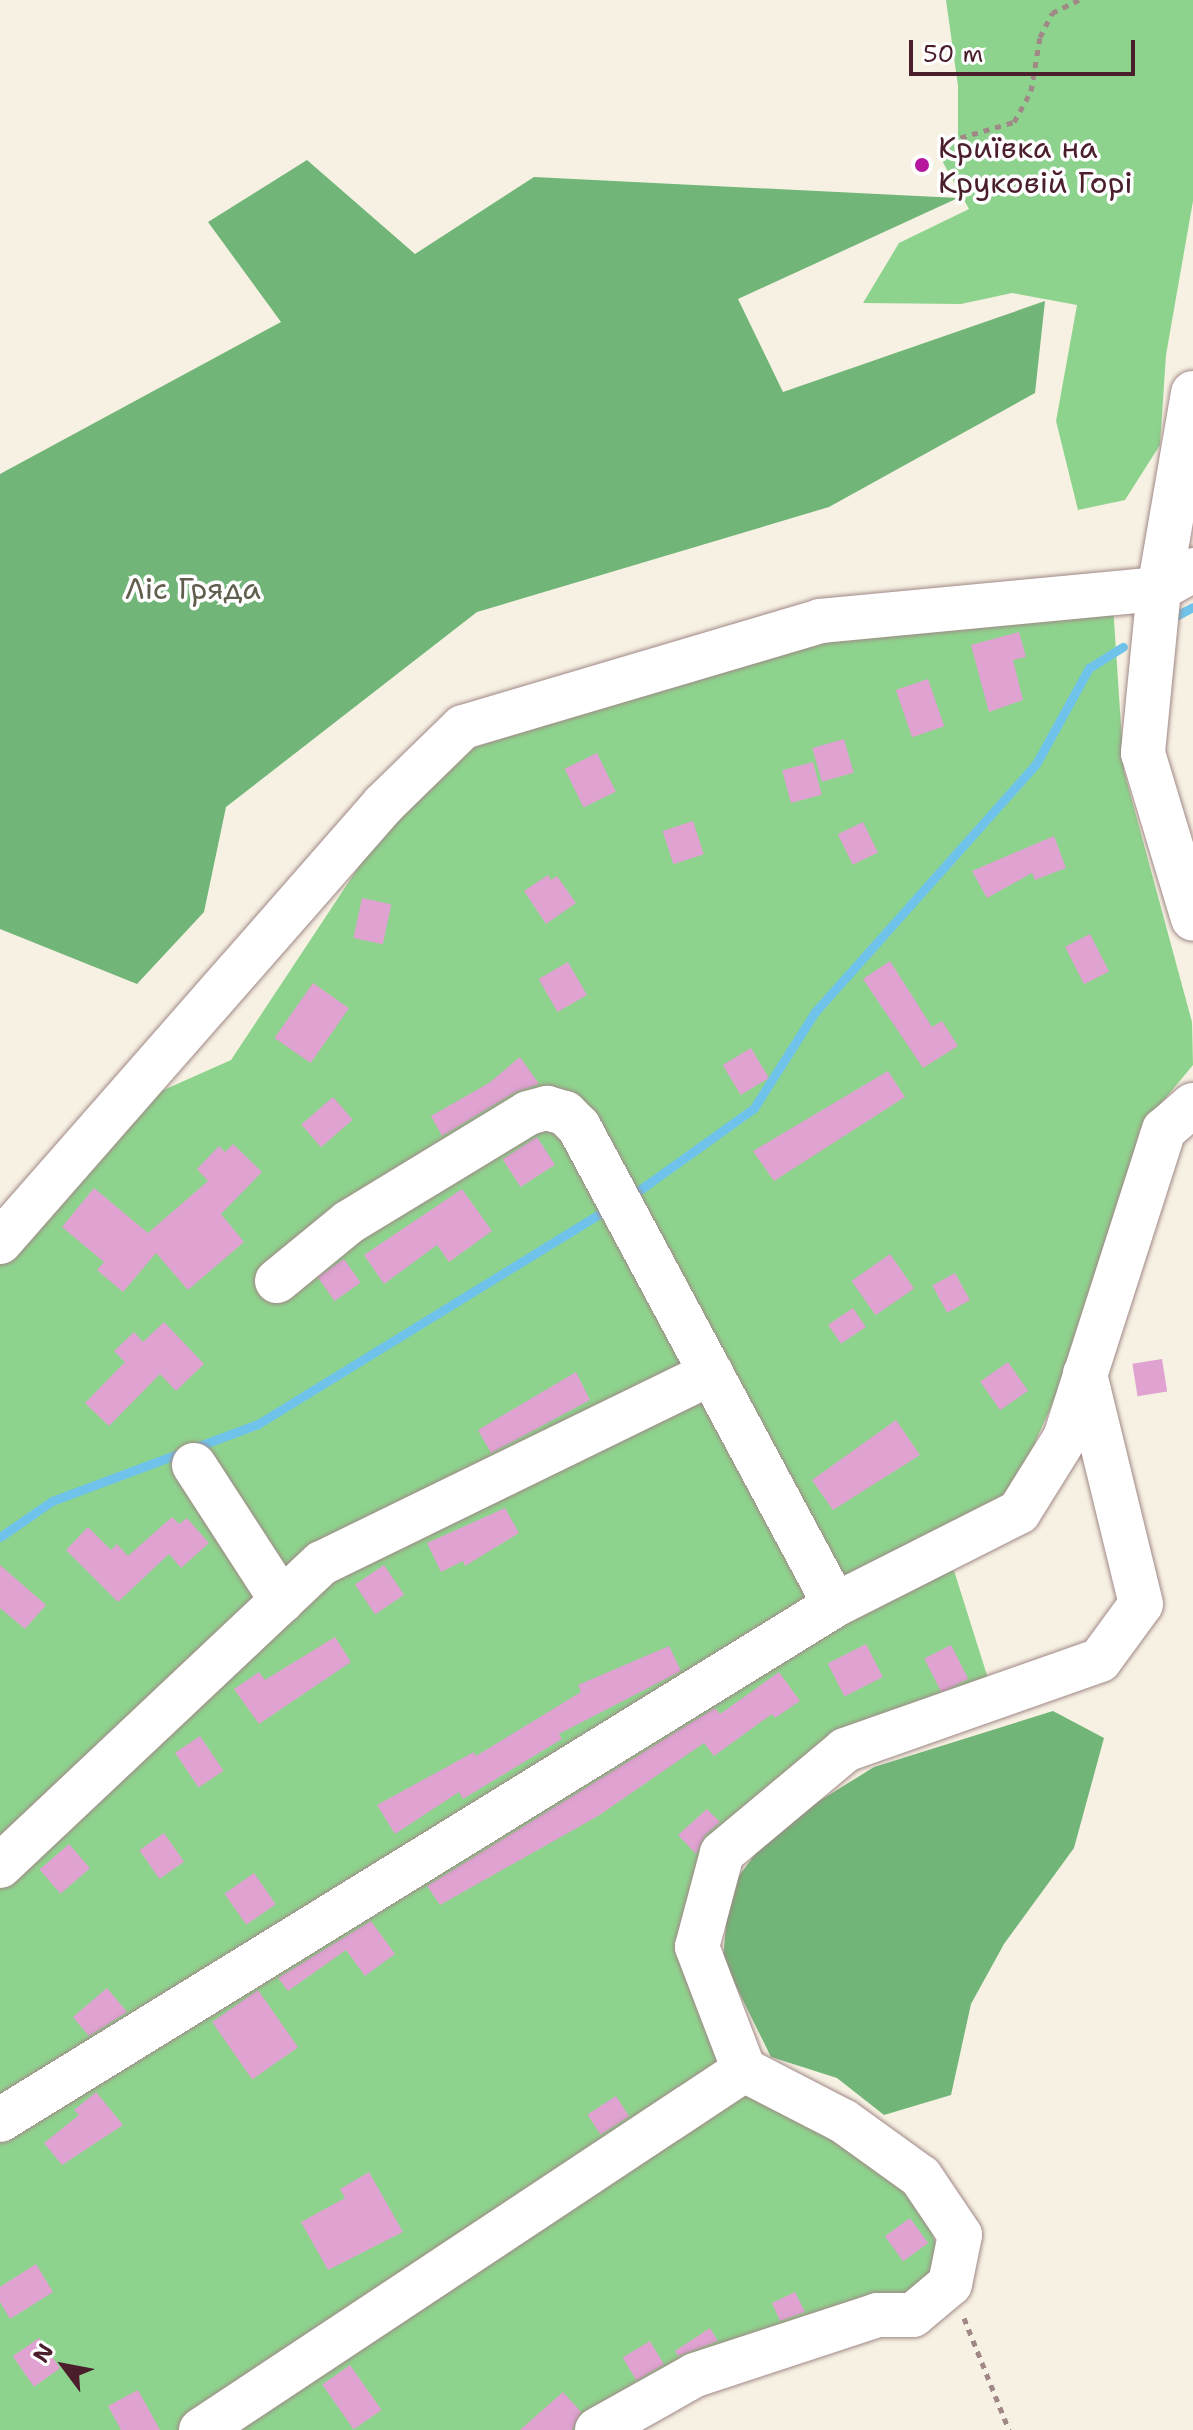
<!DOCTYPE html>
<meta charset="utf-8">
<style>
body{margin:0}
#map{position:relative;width:1193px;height:2430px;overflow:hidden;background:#f7f1e3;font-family:"Shantell Sans",sans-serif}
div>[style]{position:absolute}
.green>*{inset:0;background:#8ed38d}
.forest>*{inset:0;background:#72b578}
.stream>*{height:9px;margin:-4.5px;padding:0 4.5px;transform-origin:4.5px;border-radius:4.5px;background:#6fc3eb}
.building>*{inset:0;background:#dfa2d1;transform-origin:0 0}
.path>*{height:5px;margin-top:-2.5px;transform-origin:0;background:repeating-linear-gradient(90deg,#a08887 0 6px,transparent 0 12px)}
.roads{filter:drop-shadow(0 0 2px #a08887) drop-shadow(0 0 2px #a08887)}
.minor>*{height:44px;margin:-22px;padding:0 22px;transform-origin:22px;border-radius:22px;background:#fff}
.dots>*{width:22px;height:22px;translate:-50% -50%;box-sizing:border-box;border:4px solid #fff;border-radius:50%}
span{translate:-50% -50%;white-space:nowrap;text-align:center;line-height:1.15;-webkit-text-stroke:7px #fff;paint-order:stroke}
.poi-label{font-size:30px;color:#4a1f2b}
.left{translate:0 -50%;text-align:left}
.park-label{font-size:30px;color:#625e4d}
.north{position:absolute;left:24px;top:2326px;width:80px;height:80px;-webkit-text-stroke:6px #fff;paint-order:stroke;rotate:302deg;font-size:22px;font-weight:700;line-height:32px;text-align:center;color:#4a1f2b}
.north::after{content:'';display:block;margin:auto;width:28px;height:36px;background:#4a1f2b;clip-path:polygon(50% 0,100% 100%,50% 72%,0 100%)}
.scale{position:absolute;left:909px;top:40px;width:226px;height:36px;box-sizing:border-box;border:4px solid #4a1f2b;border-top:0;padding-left:10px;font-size:24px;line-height:28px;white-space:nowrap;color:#4a1f2b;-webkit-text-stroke:6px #fff;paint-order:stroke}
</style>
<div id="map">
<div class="green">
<i style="clip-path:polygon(946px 0,1193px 0,1193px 201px,1166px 355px,1160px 445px,1125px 500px,1078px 510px,1056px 421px,1077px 305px,1012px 293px,961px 304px,863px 303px,899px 243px,969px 209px,940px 157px,958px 140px,958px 86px)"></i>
<i style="clip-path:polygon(1112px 590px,1124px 771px,1192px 1022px,1193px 1065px,1140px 1129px,1093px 1314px,1014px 1489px,951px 1561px,991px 1688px,713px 1850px,728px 2067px,918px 2188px,948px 2283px,581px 2430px,0 2430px,0 1210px,130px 1105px,231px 1060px,389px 821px,466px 750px,825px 638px)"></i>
</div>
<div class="forest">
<i style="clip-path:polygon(307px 160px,415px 254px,534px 177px,958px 198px,738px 299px,783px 392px,1045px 301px,1035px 393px,829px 507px,477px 612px,226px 807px,204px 912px,137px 984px,0 929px,0 474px,281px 322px,208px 222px)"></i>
<i style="clip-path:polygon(1053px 1711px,1104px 1738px,1074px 1848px,1004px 1944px,971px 2004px,951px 2095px,884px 2115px,837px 2078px,771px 2057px,723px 1960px,729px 1889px,774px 1829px,874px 1767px)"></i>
</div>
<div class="stream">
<i style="left:1174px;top:617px;width:21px;rotate:-28deg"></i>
<i style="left:634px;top:1194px;width:148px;rotate:-35.6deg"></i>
<i style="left:754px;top:1108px;width:114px;rotate:-57.6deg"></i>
<i style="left:815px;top:1012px;width:332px;rotate:-48.3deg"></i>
<i style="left:1036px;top:764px;width:110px;rotate:-61.1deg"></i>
<i style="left:1089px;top:668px;width:40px;rotate:-32deg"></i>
<i style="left:0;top:1537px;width:63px;rotate:-34.7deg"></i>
<i style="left:52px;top:1501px;width:220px;rotate:-20.5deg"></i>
<i style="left:258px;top:1424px;width:401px;rotate:-31.6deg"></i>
</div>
<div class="building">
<i style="clip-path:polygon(1019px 632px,1026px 657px,1013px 660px,1023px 700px,989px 712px,971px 645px)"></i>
<i style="left:928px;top:679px;width:50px;height:34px;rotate:71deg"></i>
<i style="left:844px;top:739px;width:35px;height:33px;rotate:74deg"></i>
<i style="left:597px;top:753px;width:43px;height:36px;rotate:64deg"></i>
<i style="left:813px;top:762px;width:34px;height:32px;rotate:75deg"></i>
<i style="left:693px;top:821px;width:35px;height:32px;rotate:72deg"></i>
<i style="left:863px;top:822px;width:34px;height:28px;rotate:64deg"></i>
<i style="clip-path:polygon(1054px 836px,1066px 868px,1035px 880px,1032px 873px,987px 898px,972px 871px)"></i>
<i style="clip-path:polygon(548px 875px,551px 880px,557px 876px,576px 903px,546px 924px,524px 891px)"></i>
<i style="left:362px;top:898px;width:30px;height:41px;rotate:12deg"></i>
<i style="left:1090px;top:934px;width:42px;height:28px;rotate:63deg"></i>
<i style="clip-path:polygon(890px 961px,932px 1027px,942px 1021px,958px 1046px,923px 1068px,863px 979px)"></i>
<i style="left:568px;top:962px;width:38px;height:34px;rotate:60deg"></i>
<i style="left:313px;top:983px;width:44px;height:67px;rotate:35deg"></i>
<i style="left:751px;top:1048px;width:35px;height:33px;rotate:59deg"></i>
<i style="clip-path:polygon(520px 1057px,539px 1084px,515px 1092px,442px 1136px,431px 1116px,489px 1083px)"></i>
<i style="clip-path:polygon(888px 1071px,905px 1097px,774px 1181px,753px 1151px)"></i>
<i style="left:333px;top:1097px;width:30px;height:42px;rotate:49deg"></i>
<i style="left:537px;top:1137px;width:33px;height:41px;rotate:57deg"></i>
<i style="clip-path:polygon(233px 1144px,262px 1172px,221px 1214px,244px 1242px,188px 1290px,156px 1253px,123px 1292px,97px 1270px,104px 1262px,62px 1227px,94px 1188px,148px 1233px,208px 1181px,197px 1169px,219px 1146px,225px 1152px)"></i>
<i style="clip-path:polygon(462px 1189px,492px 1231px,449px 1262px,437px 1245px,384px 1284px,364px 1255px)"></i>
<i style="left:890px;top:1254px;width:42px;height:47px;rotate:55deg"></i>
<i style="left:344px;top:1259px;width:29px;height:32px;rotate:55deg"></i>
<i style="left:955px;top:1273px;width:31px;height:26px;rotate:61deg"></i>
<i style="left:853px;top:1308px;width:23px;height:30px;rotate:56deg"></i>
<i style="clip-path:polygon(164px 1322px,204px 1364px,176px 1391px,160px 1374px,109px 1426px,85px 1403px,125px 1362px,114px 1351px,134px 1332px,143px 1342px)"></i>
<i style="left:1162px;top:1359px;width:33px;height:30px;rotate:81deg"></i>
<i style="left:1008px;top:1362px;width:35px;height:34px;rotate:55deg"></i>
<i style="clip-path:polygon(576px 1372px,590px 1400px,491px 1453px,478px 1430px)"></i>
<i style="clip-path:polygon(896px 1420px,920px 1455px,833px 1510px,812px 1480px)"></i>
<i style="clip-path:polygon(505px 1508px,519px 1533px,465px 1566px,463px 1561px,441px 1572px,427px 1543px)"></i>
<i style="clip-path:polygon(172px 1517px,179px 1524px,187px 1518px,209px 1543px,181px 1568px,169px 1554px,118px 1602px,66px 1550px,88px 1527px,111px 1550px,117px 1544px,128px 1556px)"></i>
<i style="clip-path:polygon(0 1565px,46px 1605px,25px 1629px,0 1608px)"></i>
<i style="left:384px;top:1565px;width:36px;height:35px;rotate:56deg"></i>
<i style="clip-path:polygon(335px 1637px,351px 1662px,259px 1724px,234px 1689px,259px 1672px,265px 1680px)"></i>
<i style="left:866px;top:1644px;width:37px;height:43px;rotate:63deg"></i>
<i style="left:951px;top:1645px;width:38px;height:30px;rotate:63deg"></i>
<i style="clip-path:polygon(669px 1646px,681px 1671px,559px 1734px,562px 1739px,463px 1799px,459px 1792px,395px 1834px,377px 1805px,474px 1752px,476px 1756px,581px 1692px,578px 1685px)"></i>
<i style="clip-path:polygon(779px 1672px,800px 1701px,775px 1718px,772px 1714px,714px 1756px,704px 1743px,598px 1816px,440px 1905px,427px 1886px,715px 1708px,720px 1714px)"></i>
<i style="left:200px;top:1736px;width:42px;height:30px;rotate:56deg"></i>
<i style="clip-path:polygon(707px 1809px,720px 1822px,705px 1835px,696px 1854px,678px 1835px)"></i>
<i style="left:164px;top:1833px;width:35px;height:30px;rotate:55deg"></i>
<i style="left:69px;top:1844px;width:32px;height:39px;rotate:49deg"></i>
<i style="left:254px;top:1873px;width:38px;height:36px;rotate:55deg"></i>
<i style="clip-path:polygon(371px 1921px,395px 1954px,365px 1976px,346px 1950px,288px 1991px,278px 1978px)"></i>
<i style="clip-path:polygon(107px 1988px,127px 2012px,89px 2036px,73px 2017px)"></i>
<i style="left:258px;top:1990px;width:70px;height:56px;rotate:55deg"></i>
<i style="clip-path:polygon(96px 2092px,123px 2125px,62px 2165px,44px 2143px,79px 2115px,74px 2110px)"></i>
<i style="left:616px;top:2096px;width:24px;height:34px;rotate:57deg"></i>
<i style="clip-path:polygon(369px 2172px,403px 2232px,328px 2270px,301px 2222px,345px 2198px,340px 2189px)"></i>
<i style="left:910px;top:2218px;width:31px;height:31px;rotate:54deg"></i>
<i style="clip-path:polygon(36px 2264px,53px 2292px,10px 2319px,0 2302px,0 2287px)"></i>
<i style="clip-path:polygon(795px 2292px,805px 2312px,780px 2321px,772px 2303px)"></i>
<i style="clip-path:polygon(710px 2328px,718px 2341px,678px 2356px,675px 2351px)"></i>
<i style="left:39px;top:2338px;width:37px;height:32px;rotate:55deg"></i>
<i style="left:650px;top:2341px;width:27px;height:32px;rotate:59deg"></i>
<i style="left:350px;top:2365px;width:55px;height:34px;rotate:55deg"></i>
<i style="clip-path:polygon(138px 2390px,160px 2430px,121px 2430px,108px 2406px)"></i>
<i style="clip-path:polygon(563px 2392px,581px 2412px,572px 2430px,520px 2430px)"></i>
</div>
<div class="path">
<i style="left:949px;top:141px;width:68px;rotate:-16.3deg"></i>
<i style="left:1014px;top:122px;width:35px;rotate:-61deg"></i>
<i style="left:1031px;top:91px;width:55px;rotate:-80.5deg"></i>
<i style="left:1040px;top:37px;width:27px;rotate:-63deg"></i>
<i style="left:1052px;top:13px;width:30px;rotate:-26deg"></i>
<i style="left:964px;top:2318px;width:121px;rotate:68.1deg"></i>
</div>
<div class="roads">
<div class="minor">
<i style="left:1193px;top:393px;width:199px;rotate:99.8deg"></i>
<i style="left:1159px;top:589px;width:165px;rotate:95.6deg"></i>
<i style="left:1143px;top:753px;width:173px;rotate:73.2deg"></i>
<i style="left:0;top:1242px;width:582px;rotate:-48.76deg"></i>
<i style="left:384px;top:804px;width:110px;rotate:-44.3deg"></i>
<i style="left:463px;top:727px;width:372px;rotate:-16.5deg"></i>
<i style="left:820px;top:621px;width:341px;rotate:-5.4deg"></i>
<i style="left:1159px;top:589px;width:39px;rotate:-29deg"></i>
<i style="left:277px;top:1281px;width:93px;rotate:-39.3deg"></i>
<i style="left:349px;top:1222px;width:210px;rotate:-31.3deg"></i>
<i style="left:528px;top:1113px;width:20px;rotate:-15deg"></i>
<i style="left:547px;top:1108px;width:19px;rotate:16deg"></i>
<i style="left:565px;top:1113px;width:20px;rotate:45deg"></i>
<i style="left:579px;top:1127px;width:542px;rotate:61.83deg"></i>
<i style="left:194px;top:1465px;width:162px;rotate:57.1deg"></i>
<i style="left:0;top:1866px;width:442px;rotate:-43.3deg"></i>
<i style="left:322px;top:1563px;width:433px;rotate:-26deg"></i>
<i style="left:0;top:2120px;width:981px;rotate:-31.66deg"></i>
<i style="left:835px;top:1605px;width:206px;rotate:-26.8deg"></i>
<i style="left:1019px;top:1512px;width:87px;rotate:-58.1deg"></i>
<i style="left:1065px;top:1438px;width:324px;rotate:-72.2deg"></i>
<i style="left:1164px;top:1130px;width:38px;rotate:-41deg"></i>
<i style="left:201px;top:2430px;width:651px;rotate:-33.54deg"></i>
<i style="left:744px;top:2070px;width:132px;rotate:-110.9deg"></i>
<i style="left:697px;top:1947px;width:97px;rotate:-75.1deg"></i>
<i style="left:722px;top:1853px;width:160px;rotate:-39.9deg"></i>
<i style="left:845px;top:1750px;width:270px;rotate:-19.4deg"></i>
<i style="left:1100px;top:1660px;width:69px;rotate:-53.8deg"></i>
<i style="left:1141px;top:1604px;width:237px;rotate:-103.7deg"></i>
<i style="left:597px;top:2430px;width:112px;rotate:-29.3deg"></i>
<i style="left:695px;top:2375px;width:192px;rotate:-18.2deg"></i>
<i style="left:877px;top:2315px;width:36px"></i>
<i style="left:913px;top:2315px;width:48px;rotate:-40deg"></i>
<i style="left:950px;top:2284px;width:50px;rotate:-78.5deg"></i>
<i style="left:960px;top:2235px;width:70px;rotate:-123.9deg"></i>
<i style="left:921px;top:2177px;width:96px;rotate:-144.3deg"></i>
<i style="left:843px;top:2121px;width:111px;rotate:-152.7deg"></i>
</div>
</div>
<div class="dots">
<i style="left:922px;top:165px;background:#b5179e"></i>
</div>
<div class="poi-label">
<span class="left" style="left:938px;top:165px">Криївка на<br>Круковій Горі</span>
</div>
<div class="park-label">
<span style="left:193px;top:589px">Ліс Гряда</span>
</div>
<div class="north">N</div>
<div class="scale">50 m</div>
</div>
